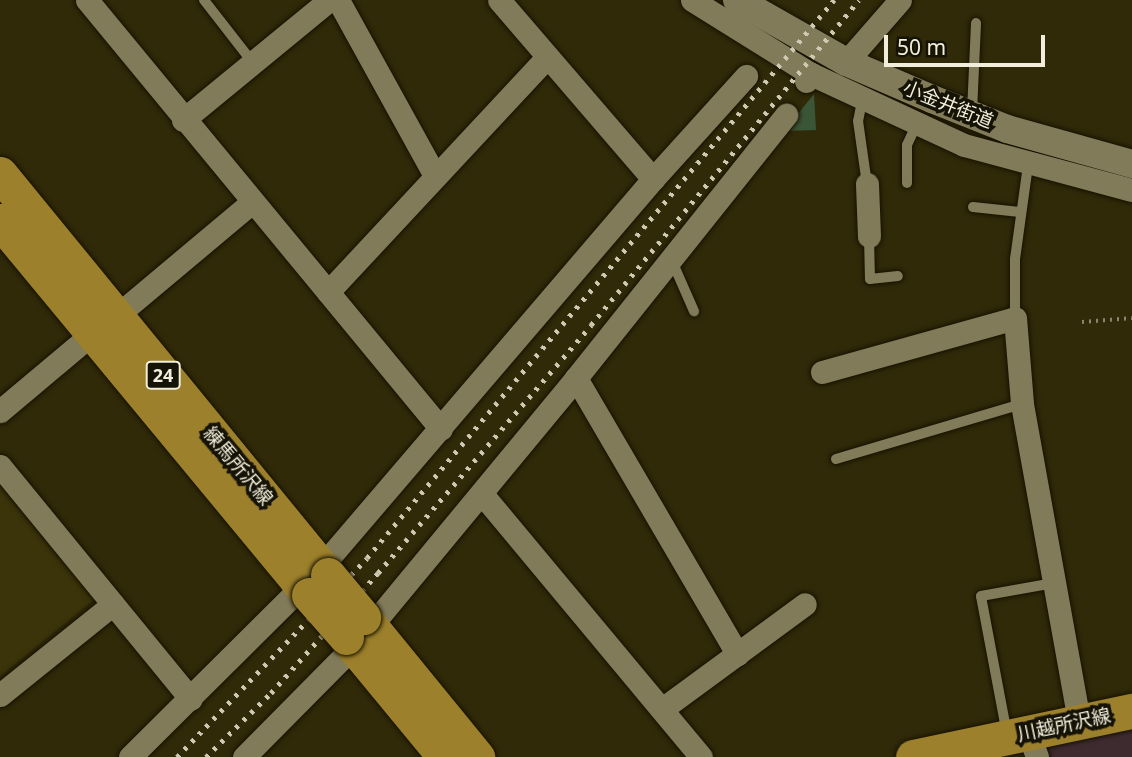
<!DOCTYPE html>
<meta charset="utf-8">
<style>
body{margin:0}
#map{position:relative;width:1132px;height:757px;overflow:hidden;background:#302a09;font-family:"Noto Sans","Noto Sans JP",sans-serif}
div>[style]{position:absolute}
.built>*{inset:0;background:#3b3309}
.industrial>*{inset:0;background:#3e2b30}
.green>*{inset:0;background:#3b5537}
.path>*{height:3.5px;margin-top:-1.75px;transform-origin:0;background:repeating-linear-gradient(90deg,#8a856b 0 2px,transparent 0 7px)}
.roads{filter:drop-shadow(0 0 2px #171200) drop-shadow(0 0 2px #171200)}
.service>*{height:10px;margin:-5px;padding:0 5px;transform-origin:5px;border-radius:5px;background:#827b59}
.minor>*{height:23px;margin:-11.5px;padding:0 11.5px;transform-origin:11.5px;border-radius:11.5px;background:#827b59}
.tertiary>*{height:28px;margin:-14px;padding:0 14px;transform-origin:14px;border-radius:14px;background:#827b59}
.primary>*{height:35px;margin:-17.5px;padding:0 17.5px;transform-origin:17.5px;border-radius:17.5px;background:#9c802b}
.rail>*{height:5px;margin-top:-2.5px;transform-origin:0;background:repeating-linear-gradient(90deg,#cdc9b3 0 3.5px,transparent 0 10.5px)}
.bridges{filter:drop-shadow(0 0 2px #171200) drop-shadow(0 0 2px #171200)}
.primary-bridge>*{height:35px;margin:-17.5px;padding:0 17.5px;transform-origin:17.5px;border-radius:17.5px;background:#9c802b}
span{translate:-50% -50%;white-space:nowrap;text-align:center;line-height:1.15;-webkit-text-stroke:7px #151206;paint-order:stroke}
.shield-label span{padding:2px 5px;background:#151206;border:2px solid;border-radius:5px;-webkit-text-stroke-width:0}
.shield-label{font-size:18px;color:#f1eedb;font-weight:700}
.street-label{font-size:19px;color:#f1eedb}
.scale{position:absolute;left:884px;top:35px;width:161px;height:32px;box-sizing:border-box;border:4px solid #f1eedb;border-top:0;padding-left:9px;font-size:21px;line-height:24px;white-space:nowrap;color:#f1eedb;-webkit-text-stroke:5px #151206;paint-order:stroke}
</style>
<div id="map">
<div class="built">
<i style="clip-path:polygon(0 484px,97px 597px,0 676px)"></i>
</div>
<div class="industrial">
<i style="clip-path:polygon(1132px 729px,1132px 757px,1045px 757px,1042px 747px)"></i>
</div>
<div class="green">
<i style="clip-path:polygon(814px 94px,816px 130px,784px 131px)"></i>
</div>
<div class="path">
<i style="left:1082px;top:322px;width:50px;rotate:-4.6deg"></i>
</div>
<div class="roads">
<div class="service">
<i style="left:204px;top:0;width:80px;rotate:52.1deg"></i>
<i style="left:862px;top:101px;width:20px;rotate:101deg"></i>
<i style="left:858px;top:121px;width:64px;rotate:81.9deg"></i>
<i style="left:972px;top:112px;width:89px;rotate:-87.4deg"></i>
<i style="left:907px;top:183px;width:38px;rotate:-90deg"></i>
<i style="left:907px;top:145px;width:21px;rotate:-65deg"></i>
<i style="left:973px;top:207px;width:47px;rotate:6.1deg"></i>
<i style="left:869px;top:236px;width:43px;rotate:88.7deg"></i>
<i style="left:870px;top:279px;width:28px;rotate:-6deg"></i>
<i style="left:672px;top:261px;width:55px;rotate:66.3deg"></i>
<i style="left:1015px;top:318px;width:59px;rotate:-90deg"></i>
<i style="left:1015px;top:259px;width:95px;rotate:-82.1deg"></i>
<i style="left:836px;top:459px;width:194px;rotate:-16.5deg"></i>
<i style="left:1007px;top:734px;width:140px;rotate:-100.7deg"></i>
<i style="left:981px;top:596px;width:74px;rotate:-10.1deg"></i>
</div>
<div class="minor">
<i style="left:87px;top:0;width:556px;rotate:50.47deg"></i>
<i style="left:338px;top:0;width:199px;rotate:61.1deg"></i>
<i style="left:692px;top:0;width:140px;rotate:31.9deg"></i>
<i style="left:846px;top:62px;width:82px;rotate:-48.9deg"></i>
<i style="left:806px;top:81px;width:9px;rotate:-54deg"></i>
<i style="left:811px;top:74px;width:169px;rotate:24.9deg"></i>
<i style="left:964px;top:145px;width:174px;rotate:15deg"></i>
<i style="left:183px;top:120px;width:189px;rotate:-39.4deg"></i>
<i style="left:653px;top:179px;width:139px;rotate:-47.9deg"></i>
<i style="left:867px;top:184px;width:52px;rotate:87.8deg"></i>
<i style="left:328px;top:292px;width:321px;rotate:-47deg"></i>
<i style="left:115px;top:317px;width:179px;rotate:-40deg"></i>
<i style="left:822px;top:372px;width:200px;rotate:-15.6deg"></i>
<i style="left:1015px;top:318px;width:86px;rotate:85.3deg"></i>
<i style="left:1022px;top:404px;width:323px;rotate:79.8deg"></i>
<i style="left:576px;top:378px;width:337px;rotate:-51.4deg"></i>
<i style="left:0;top:411px;width:123px;rotate:-40deg"></i>
<i style="left:0;top:466px;width:301px;rotate:50.7deg"></i>
<i style="left:482px;top:494px;width:342px;rotate:50.2deg"></i>
<i style="left:321px;top:567px;width:511px;rotate:-49.45deg"></i>
<i style="left:653px;top:179px;width:236px;rotate:-130.7deg"></i>
<i style="left:371px;top:626px;width:322px;rotate:-50.4deg"></i>
<i style="left:576px;top:378px;width:320px;rotate:59.7deg"></i>
<i style="left:737px;top:654px;width:93px;rotate:143.7deg"></i>
<i style="left:737px;top:654px;width:84px;rotate:-36.3deg"></i>
<i style="left:0;top:695px;width:145px;rotate:-38.8deg"></i>
<i style="left:1028px;top:732px;width:27px;rotate:70deg"></i>
<i style="left:130px;top:757px;width:243px;rotate:-44.8deg"></i>
<i style="left:244px;top:757px;width:156px;rotate:-45.3deg"></i>
</div>
<div class="tertiary">
<i style="left:737px;top:0;width:125px;rotate:29.6deg"></i>
<i style="left:846px;top:62px;width:94px;rotate:23.3deg"></i>
<i style="left:932px;top:99px;width:81px;rotate:21.8deg"></i>
<i style="left:1007px;top:129px;width:130px;rotate:15.6deg"></i>
</div>
<div class="primary">
<i style="left:0;top:174px;width:518px;rotate:50.72deg"></i>
<i style="left:0;top:221px;width:485px;rotate:50.4deg"></i>
<i style="left:363px;top:617px;width:181px;rotate:50.8deg"></i>
<i style="left:346px;top:637px;width:156px;rotate:50.5deg"></i>
<i style="left:913px;top:757px;width:224px;rotate:-11.9deg"></i>
</div>
</div>
<div class="rail">
<i style="left:177px;top:757px;width:275px;rotate:-46.3deg"></i>
<i style="left:367px;top:558px;width:728px;rotate:-50.07deg"></i>
<i style="left:206px;top:757px;width:91px;rotate:-44.6deg"></i>
<i style="left:271px;top:693px;width:161px;rotate:-48.3deg"></i>
<i style="left:378px;top:573px;width:327px;rotate:-49.3deg"></i>
<i style="left:591px;top:325px;width:421px;rotate:-50.5deg"></i>
</div>
<div class="bridges">
<div class="primary-bridge">
<i style="left:328px;top:575px;width:55px;rotate:50.2deg"></i>
<i style="left:309px;top:595px;width:56px;rotate:48.6deg"></i>
</div>
</div>
<div class="shield-label">
<span style="left:163px;top:375px">24</span>
</div>
<div class="street-label">
<span style="left:948px;top:105px;rotate:22deg">小金井街道</span>
<span style="left:238px;top:466px;rotate:50deg">練馬所沢線</span>
<span style="left:1064px;top:725px;rotate:-12deg">川越所沢線</span>
</div>
<div class="scale">50 m</div>
</div>
